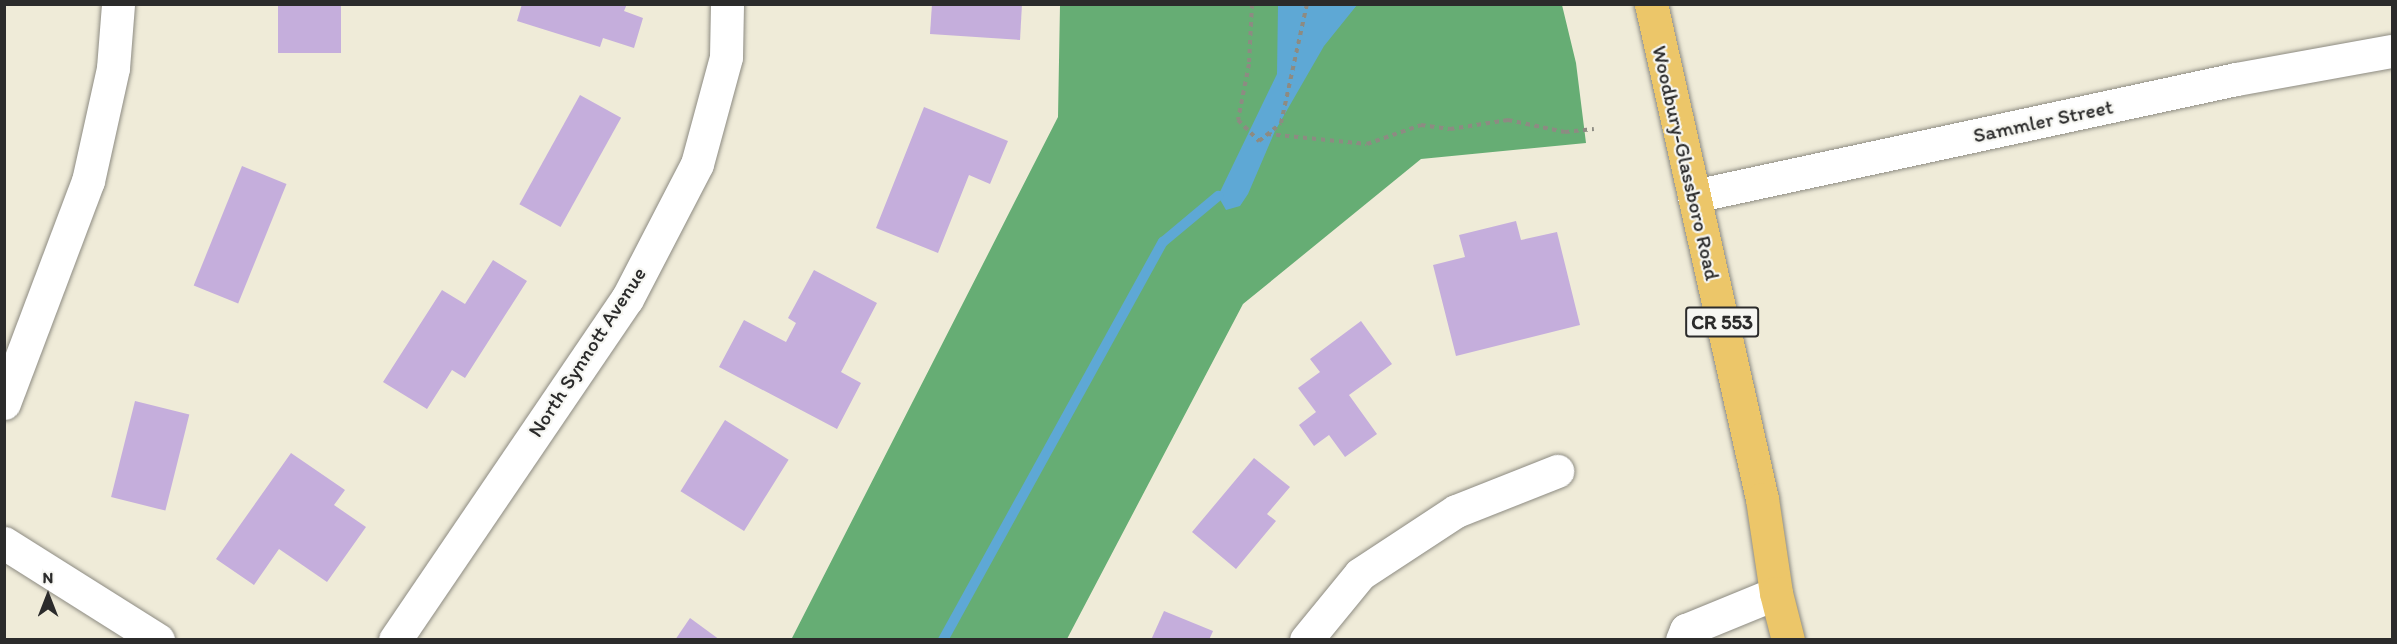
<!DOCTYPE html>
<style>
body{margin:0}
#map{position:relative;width:2397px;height:644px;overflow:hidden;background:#efebd8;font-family:Itim,sans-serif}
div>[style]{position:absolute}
.forest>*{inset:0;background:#66ad74}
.water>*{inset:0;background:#5ea8d5}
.stream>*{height:10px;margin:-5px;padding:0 5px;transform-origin:5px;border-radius:5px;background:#5ea8d5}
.building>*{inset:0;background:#c5aedc;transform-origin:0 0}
.path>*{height:4px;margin-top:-2px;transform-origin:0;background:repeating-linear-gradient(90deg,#8d8b82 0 4.5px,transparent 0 9px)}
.roads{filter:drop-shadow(0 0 2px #8d8b82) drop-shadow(0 0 2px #8d8b82)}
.minor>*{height:33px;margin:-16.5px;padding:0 16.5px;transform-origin:16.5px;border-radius:16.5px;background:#fff}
.major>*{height:33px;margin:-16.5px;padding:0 16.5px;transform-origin:16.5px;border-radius:16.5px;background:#ecc669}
span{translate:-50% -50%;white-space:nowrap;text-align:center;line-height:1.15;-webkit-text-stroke:4.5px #f6f6f2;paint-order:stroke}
.shield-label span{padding:2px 4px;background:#f6f6f2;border:2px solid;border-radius:4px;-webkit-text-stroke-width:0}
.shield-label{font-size:20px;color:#2b2b2b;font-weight:700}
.street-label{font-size:21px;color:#2b2b2b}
.frame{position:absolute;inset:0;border:6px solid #2b2b2b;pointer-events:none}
.north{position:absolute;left:18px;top:566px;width:60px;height:60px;-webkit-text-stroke:4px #f6f6f2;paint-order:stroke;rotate:0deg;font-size:16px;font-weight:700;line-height:24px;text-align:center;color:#2b2b2b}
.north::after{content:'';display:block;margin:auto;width:21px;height:27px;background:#2b2b2b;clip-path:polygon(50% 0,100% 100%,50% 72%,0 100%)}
</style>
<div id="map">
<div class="forest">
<i style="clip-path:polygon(1060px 5px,1562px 5px,1576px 63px,1586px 143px,1421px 159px,1243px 304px,1067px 639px,791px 640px,1058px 117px)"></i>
</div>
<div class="water">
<i style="clip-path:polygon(1278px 5px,1357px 5px,1324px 46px,1275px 131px,1248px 194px,1240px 206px,1226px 210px,1218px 196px,1277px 74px)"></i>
</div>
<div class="stream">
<i style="left:943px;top:640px;width:455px;rotate:-61.1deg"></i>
<i style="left:1163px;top:242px;width:72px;rotate:-39.9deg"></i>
</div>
<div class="building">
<i style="left:278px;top:4px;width:63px;height:49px"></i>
<i style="clip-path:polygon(522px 4px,627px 4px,624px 11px,643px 18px,634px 48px,603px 38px,600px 47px,517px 21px)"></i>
<i style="clip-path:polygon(932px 4px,1022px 4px,1020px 40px,930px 34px)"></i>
<i style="left:580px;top:95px;width:47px;height:125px;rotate:29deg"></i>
<i style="clip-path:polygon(924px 107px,1008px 141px,990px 184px,969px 175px,938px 253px,876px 228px)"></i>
<i style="left:242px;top:166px;width:48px;height:129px;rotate:22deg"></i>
<i style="clip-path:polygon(1516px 221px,1521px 240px,1557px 232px,1580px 325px,1456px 356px,1433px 265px,1465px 257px,1459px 235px)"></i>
<i style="clip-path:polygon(493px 260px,527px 281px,465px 378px,452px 370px,427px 409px,383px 382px,442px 290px,465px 304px)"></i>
<i style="clip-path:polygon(814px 270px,877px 303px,841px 372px,861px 383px,837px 429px,719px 367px,744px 320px,786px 342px,796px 323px,788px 318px)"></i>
<i style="clip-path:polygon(1361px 321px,1392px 364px,1349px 395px,1377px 434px,1345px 457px,1329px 435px,1314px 446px,1299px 425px,1316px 412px,1298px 388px,1320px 372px,1310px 359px)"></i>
<i style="left:135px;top:401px;width:56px;height:99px;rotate:14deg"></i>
<i style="left:725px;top:420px;width:75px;height:84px;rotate:32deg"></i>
<i style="clip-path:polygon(291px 453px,345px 490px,334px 505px,366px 527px,327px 582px,279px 549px,254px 585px,216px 559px)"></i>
<i style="clip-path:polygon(1254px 458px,1290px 487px,1267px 514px,1276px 521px,1236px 569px,1192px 532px)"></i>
<i style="clip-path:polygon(1164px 611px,1213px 631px,1209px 640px,1151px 640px)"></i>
<i style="clip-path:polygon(690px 618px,720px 640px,675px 640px)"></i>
</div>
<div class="path">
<i style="left:1252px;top:4px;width:60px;rotate:92.9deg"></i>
<i style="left:1249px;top:64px;width:57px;rotate:101.1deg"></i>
<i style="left:1238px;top:120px;width:30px;rotate:45deg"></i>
<i style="left:1259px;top:141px;width:28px;rotate:-39deg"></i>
<i style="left:1281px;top:123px;width:122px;rotate:-77.7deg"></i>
<i style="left:1267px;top:134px;width:100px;rotate:5.7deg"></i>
<i style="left:1367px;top:144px;width:57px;rotate:-19.4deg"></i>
<i style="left:1421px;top:125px;width:29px;rotate:8deg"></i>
<i style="left:1450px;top:129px;width:59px;rotate:-8.8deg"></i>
<i style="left:1508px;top:120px;width:58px;rotate:11.9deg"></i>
<i style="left:1565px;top:132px;width:29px;rotate:-6deg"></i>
</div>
<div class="roads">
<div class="minor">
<i style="left:1694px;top:196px;width:554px;rotate:-12.18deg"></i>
<i style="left:2236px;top:79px;width:158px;rotate:-10.2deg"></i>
<i style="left:4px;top:403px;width:237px;rotate:-69.3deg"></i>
<i style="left:88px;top:181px;width:116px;rotate:-77.5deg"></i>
<i style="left:113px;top:68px;width:64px;rotate:-85.5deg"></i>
<i style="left:4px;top:543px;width:182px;rotate:32.2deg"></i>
<i style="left:395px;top:640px;width:412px;rotate:-55.8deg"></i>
<i style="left:627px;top:299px;width:152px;rotate:-62.6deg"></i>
<i style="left:697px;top:164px;width:111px;rotate:-74.8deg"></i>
<i style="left:726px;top:57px;width:53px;rotate:-88.9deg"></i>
<i style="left:1306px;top:640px;width:85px;rotate:-50.7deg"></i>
<i style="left:1360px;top:574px;width:115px;rotate:-33.3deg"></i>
<i style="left:1456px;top:511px;width:109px;rotate:-21.6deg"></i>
<i style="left:1682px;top:640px;width:11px;rotate:-68deg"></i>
<i style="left:1686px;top:630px;width:97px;rotate:-22.3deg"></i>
</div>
<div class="major">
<i style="left:1651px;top:4px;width:507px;rotate:77.36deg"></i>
<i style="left:1762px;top:499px;width:95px;rotate:81.5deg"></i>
<i style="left:1776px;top:593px;width:49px;rotate:75.7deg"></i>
</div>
</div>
<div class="shield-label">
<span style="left:1722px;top:322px">CR 553</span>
</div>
<div class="street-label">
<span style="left:2043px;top:121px;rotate:-12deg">Sammler Street</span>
<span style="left:1686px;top:163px;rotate:77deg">Woodbury-Glassboro Road</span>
<span style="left:587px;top:352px;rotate:-57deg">North Synnott Avenue</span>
</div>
<div class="frame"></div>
<div class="north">N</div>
</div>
